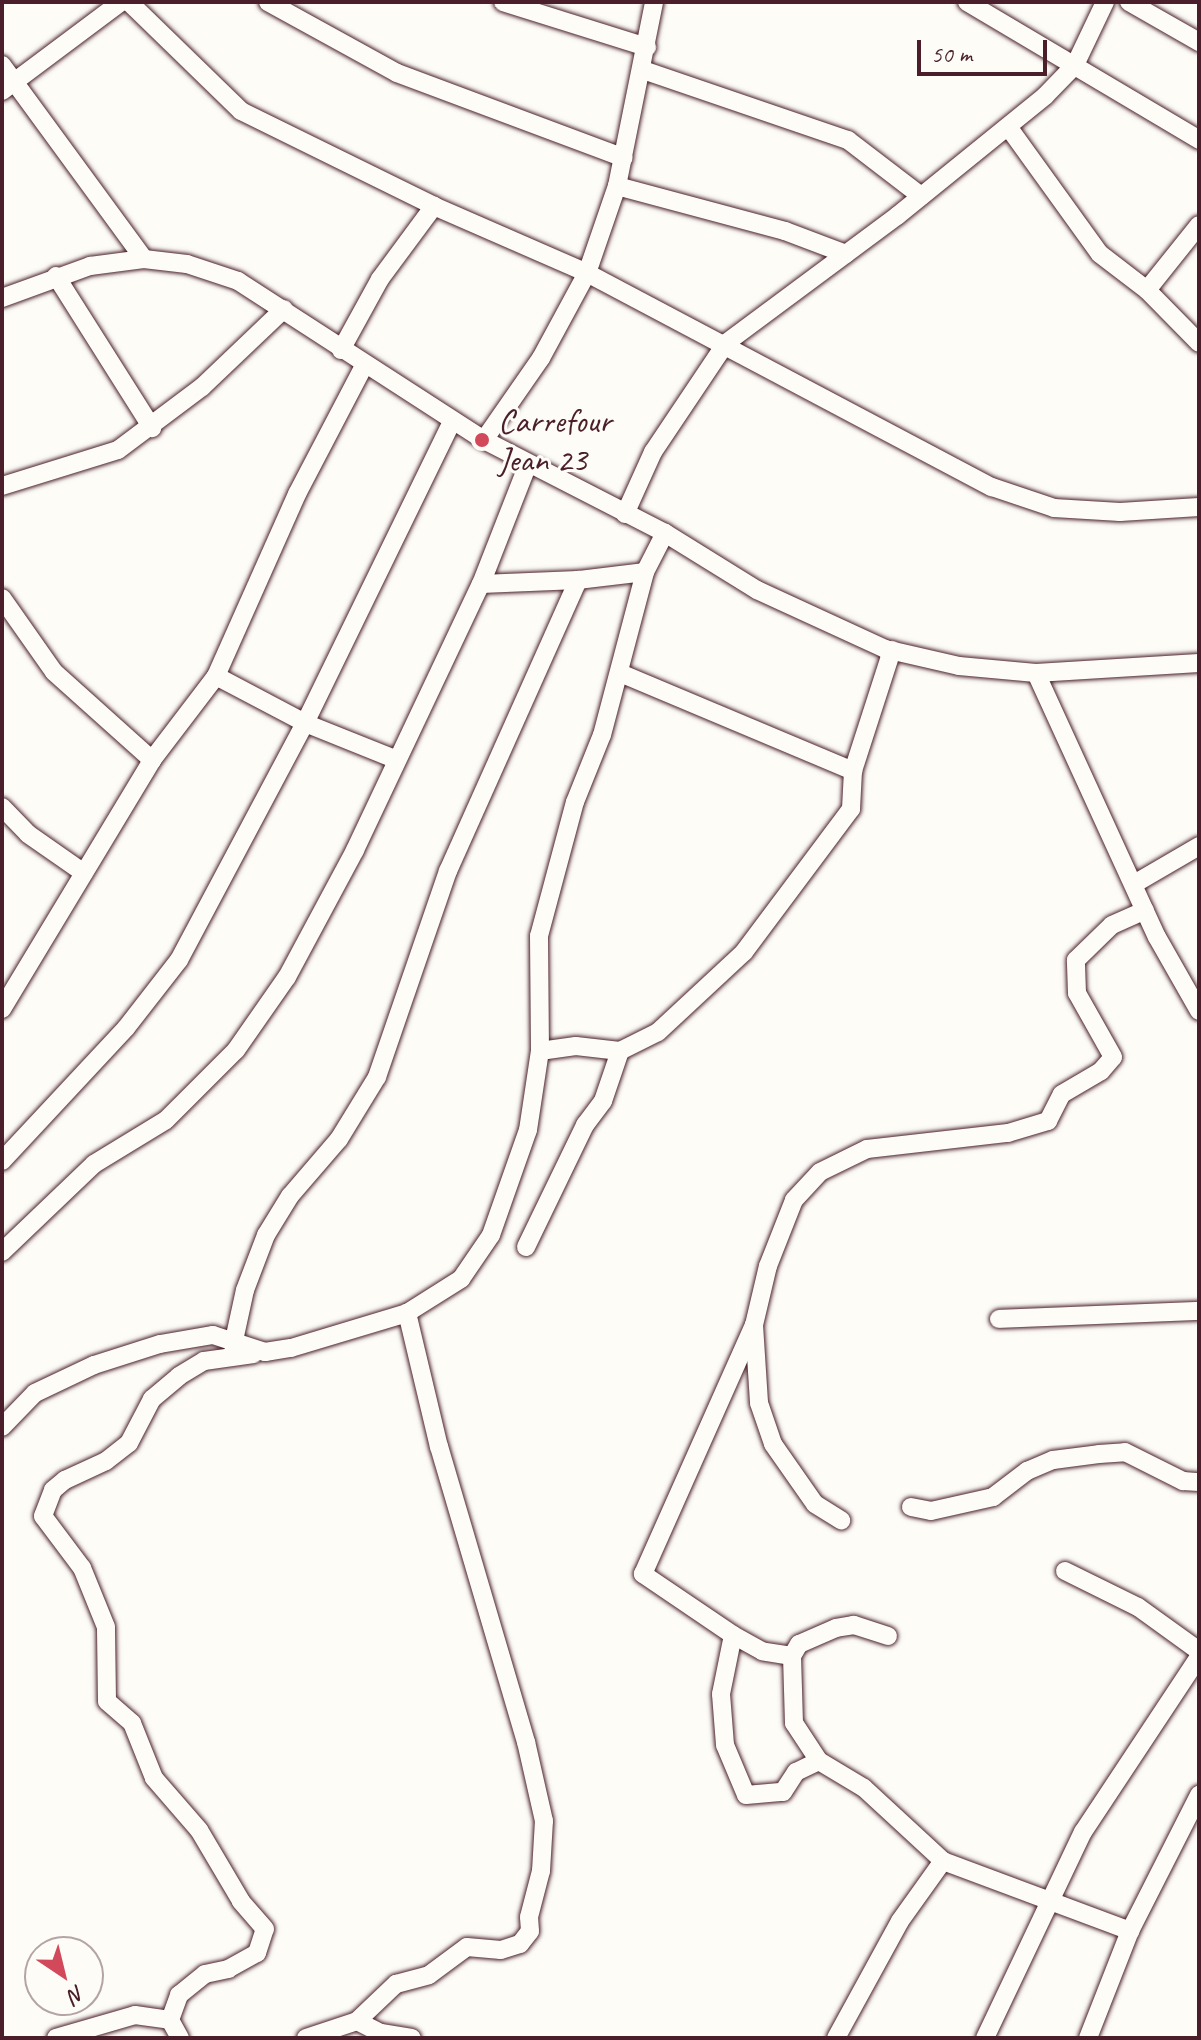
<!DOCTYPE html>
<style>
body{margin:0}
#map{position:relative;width:1201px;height:2040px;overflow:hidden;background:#fdfcf7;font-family:Caveat,sans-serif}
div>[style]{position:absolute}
.roads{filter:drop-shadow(0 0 2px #4a1f2b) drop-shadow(0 0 2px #4a1f2b)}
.street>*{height:18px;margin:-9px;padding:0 9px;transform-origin:9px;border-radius:9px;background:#fdfcf7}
.dots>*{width:22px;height:22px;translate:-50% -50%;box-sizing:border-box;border:4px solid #fdfcf7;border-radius:50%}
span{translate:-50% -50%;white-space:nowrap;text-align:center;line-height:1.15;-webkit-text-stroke:6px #fdfcf7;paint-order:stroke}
.poi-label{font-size:34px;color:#4a1f2b}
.left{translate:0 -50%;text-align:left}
.frame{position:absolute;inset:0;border:4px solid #4a1f2b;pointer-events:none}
.north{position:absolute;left:24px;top:1936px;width:80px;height:80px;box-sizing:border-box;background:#fdfcf7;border:2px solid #b5a4a5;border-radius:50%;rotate:145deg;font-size:22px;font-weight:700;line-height:32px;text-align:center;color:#4a1f2b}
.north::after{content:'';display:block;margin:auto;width:28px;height:36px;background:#d1495b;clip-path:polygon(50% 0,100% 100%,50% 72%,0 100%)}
.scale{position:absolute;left:917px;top:40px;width:130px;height:36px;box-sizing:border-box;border:4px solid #4a1f2b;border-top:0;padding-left:10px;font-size:24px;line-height:28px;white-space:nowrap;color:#4a1f2b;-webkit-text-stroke:6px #fdfcf7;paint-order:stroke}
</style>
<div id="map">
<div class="roads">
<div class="street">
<i style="left:129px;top:2px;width:156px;rotate:44.2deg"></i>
<i style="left:241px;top:111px;width:215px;rotate:26.2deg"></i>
<i style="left:434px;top:206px;width:167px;rotate:23.6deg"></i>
<i style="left:587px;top:273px;width:458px;rotate:27.9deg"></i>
<i style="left:992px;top:487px;width:65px;rotate:18.7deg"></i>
<i style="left:1054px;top:508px;width:66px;rotate:3.5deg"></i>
<i style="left:1120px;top:512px;width:79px;rotate:-3.6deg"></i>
<i style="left:268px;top:2px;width:147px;rotate:28.8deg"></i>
<i style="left:397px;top:73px;width:242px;rotate:20.5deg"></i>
<i style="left:503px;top:2px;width:151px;rotate:17.4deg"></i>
<i style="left:967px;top:2px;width:270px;rotate:30.7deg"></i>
<i style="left:1129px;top:2px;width:81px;rotate:29.7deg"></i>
<i style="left:2px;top:65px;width:240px;rotate:53.8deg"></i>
<i style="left:643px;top:70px;width:217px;rotate:18.9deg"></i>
<i style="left:848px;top:140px;width:92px;rotate:37.5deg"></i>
<i style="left:2px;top:91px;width:149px;rotate:-36.8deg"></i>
<i style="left:1009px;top:128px;width:155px;rotate:54.2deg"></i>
<i style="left:1100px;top:254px;width:59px;rotate:37.5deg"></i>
<i style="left:1147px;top:290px;width:74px;rotate:45.5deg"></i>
<i style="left:617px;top:186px;width:174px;rotate:15deg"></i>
<i style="left:785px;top:231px;width:65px;rotate:20.7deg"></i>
<i style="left:56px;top:276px;width:180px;rotate:57.7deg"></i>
<i style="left:1147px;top:290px;width:83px;rotate:-51.3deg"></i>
<i style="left:2px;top:298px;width:94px;rotate:-20deg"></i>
<i style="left:90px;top:266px;width:54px;rotate:-7.4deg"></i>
<i style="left:144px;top:259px;width:43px;rotate:6.6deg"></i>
<i style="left:187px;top:264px;width:54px;rotate:18.4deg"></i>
<i style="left:238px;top:281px;width:293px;rotate:32.9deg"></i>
<i style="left:484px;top:440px;width:203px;rotate:27.2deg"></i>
<i style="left:665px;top:533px;width:108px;rotate:31.8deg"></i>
<i style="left:757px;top:590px;width:141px;rotate:24.7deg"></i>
<i style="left:885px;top:649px;width:76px;rotate:12.9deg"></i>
<i style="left:959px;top:666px;width:77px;rotate:5.2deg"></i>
<i style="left:1036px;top:673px;width:163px;rotate:-3.5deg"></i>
<i style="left:341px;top:350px;width:81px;rotate:-61.2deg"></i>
<i style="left:380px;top:279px;width:91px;rotate:-53.5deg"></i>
<i style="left:484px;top:440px;width:100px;rotate:-55.2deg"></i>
<i style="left:541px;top:358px;width:97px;rotate:-61.6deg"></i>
<i style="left:587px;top:273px;width:92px;rotate:-71deg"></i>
<i style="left:617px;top:186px;width:188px;rotate:-78.6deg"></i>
<i style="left:2px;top:486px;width:121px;rotate:-17.2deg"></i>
<i style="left:118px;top:450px;width:105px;rotate:-36.9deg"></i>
<i style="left:202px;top:387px;width:113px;rotate:-43.6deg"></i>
<i style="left:625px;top:514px;width:68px;rotate:-65.7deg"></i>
<i style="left:653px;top:452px;width:131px;rotate:-56.2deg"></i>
<i style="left:726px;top:343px;width:213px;rotate:-36.6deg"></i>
<i style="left:897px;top:216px;width:191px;rotate:-39deg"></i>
<i style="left:1045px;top:96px;width:43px;rotate:-45.9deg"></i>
<i style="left:1075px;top:65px;width:70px;rotate:-64.5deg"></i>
<i style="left:481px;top:584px;width:97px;rotate:-2.4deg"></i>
<i style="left:2px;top:598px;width:90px;rotate:54.9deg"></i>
<i style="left:54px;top:672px;width:132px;rotate:41.9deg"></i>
<i style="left:620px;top:673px;width:253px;rotate:22.8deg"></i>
<i style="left:1036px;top:673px;width:290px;rotate:65.4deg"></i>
<i style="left:1157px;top:937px;width:85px;rotate:60.4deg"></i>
<i style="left:216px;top:676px;width:101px;rotate:27.8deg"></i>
<i style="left:305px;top:723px;width:97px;rotate:21.8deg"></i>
<i style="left:2px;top:807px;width:37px;rotate:46deg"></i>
<i style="left:28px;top:834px;width:68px;rotate:34.9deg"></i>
<i style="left:1134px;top:884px;width:75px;rotate:-30.3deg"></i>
<i style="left:2px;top:1009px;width:291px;rotate:-58.9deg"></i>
<i style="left:152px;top:760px;width:106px;rotate:-52.7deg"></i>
<i style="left:216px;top:676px;width:199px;rotate:-66deg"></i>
<i style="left:297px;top:494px;width:144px;rotate:-62.4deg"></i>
<i style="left:540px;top:1051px;width:36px;rotate:-8deg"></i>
<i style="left:576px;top:1046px;width:44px;rotate:6.5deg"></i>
<i style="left:620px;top:1051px;width:42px;rotate:-26.6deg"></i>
<i style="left:658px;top:1032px;width:117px;rotate:-42.9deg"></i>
<i style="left:744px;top:952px;width:179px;rotate:-53.2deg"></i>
<i style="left:851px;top:809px;width:38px;rotate:-87deg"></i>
<i style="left:853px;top:771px;width:127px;rotate:-72.1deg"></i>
<i style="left:2px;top:1161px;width:182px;rotate:-47deg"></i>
<i style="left:126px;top:1028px;width:86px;rotate:-52.1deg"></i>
<i style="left:179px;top:960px;width:268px;rotate:-62deg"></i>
<i style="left:305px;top:723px;width:335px;rotate:-64deg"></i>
<i style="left:526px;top:1247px;width:136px;rotate:-64.2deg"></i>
<i style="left:585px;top:1125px;width:30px;rotate:-53deg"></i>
<i style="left:603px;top:1101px;width:53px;rotate:-71.2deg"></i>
<i style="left:2px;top:1252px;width:127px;rotate:-43.7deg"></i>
<i style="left:94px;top:1164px;width:84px;rotate:-31.4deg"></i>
<i style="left:166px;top:1120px;width:99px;rotate:-45deg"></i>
<i style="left:236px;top:1050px;width:89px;rotate:-55.1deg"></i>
<i style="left:287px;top:977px;width:144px;rotate:-61.8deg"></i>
<i style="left:355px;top:850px;width:294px;rotate:-64.7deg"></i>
<i style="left:481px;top:584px;width:129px;rotate:-68.6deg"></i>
<i style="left:999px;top:1319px;width:200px;rotate:-2.3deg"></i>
<i style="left:754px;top:1325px;width:78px;rotate:86.3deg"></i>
<i style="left:759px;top:1403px;width:43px;rotate:71.1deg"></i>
<i style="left:773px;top:1444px;width:73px;rotate:55deg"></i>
<i style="left:815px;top:1504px;width:31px;rotate:32deg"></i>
<i style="left:233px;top:1345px;width:56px;rotate:-77.7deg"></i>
<i style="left:245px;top:1290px;width:59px;rotate:-69.1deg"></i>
<i style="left:266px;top:1235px;width:46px;rotate:-58.4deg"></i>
<i style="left:290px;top:1196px;width:75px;rotate:-49.3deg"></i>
<i style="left:339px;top:1139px;width:73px;rotate:-58.5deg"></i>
<i style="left:377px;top:1077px;width:218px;rotate:-71deg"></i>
<i style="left:448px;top:871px;width:319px;rotate:-65.9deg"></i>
<i style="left:578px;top:580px;width:67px;rotate:-6.8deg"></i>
<i style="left:2px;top:1427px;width:47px;rotate:-45.9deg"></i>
<i style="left:35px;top:1393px;width:65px;rotate:-25.4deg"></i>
<i style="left:94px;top:1365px;width:69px;rotate:-17.7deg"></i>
<i style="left:160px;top:1344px;width:54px;rotate:-9.6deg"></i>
<i style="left:213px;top:1335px;width:55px;rotate:18.1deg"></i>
<i style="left:265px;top:1352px;width:26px;rotate:-9deg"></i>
<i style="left:291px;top:1348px;width:121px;rotate:-16.8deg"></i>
<i style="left:407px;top:1313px;width:64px;rotate:-32.2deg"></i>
<i style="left:461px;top:1279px;width:53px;rotate:-55.7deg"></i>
<i style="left:491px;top:1235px;width:111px;rotate:-70.6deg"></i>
<i style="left:528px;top:1130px;width:80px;rotate:-81.4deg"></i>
<i style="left:540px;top:1051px;width:115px;rotate:-90.5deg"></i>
<i style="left:539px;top:936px;width:139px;rotate:-75deg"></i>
<i style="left:575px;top:802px;width:72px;rotate:-68.1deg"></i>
<i style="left:602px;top:735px;width:169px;rotate:-75.2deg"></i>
<i style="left:645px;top:572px;width:44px;rotate:-62.9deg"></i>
<i style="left:911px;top:1507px;width:20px;rotate:11deg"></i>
<i style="left:931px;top:1511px;width:64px;rotate:-12.7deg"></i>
<i style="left:993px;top:1497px;width:43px;rotate:-37.4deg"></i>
<i style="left:1027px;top:1471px;width:28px;rotate:-23deg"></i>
<i style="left:1053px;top:1460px;width:46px;rotate:-7.4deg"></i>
<i style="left:1099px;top:1454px;width:26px;rotate:-4deg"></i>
<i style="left:1125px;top:1452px;width:65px;rotate:26.6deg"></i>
<i style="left:1183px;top:1481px;width:16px;rotate:4deg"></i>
<i style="left:1065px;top:1571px;width:81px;rotate:26.3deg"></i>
<i style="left:1138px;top:1607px;width:75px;rotate:35.8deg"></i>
<i style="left:733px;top:1635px;width:109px;rotate:-145.9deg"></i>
<i style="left:643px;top:1574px;width:273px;rotate:-66deg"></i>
<i style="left:754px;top:1325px;width:61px;rotate:-76.7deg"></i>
<i style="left:768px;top:1266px;width:71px;rotate:-68.5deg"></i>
<i style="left:794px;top:1200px;width:38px;rotate:-47deg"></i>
<i style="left:820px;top:1172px;width:52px;rotate:-26.1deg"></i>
<i style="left:867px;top:1149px;width:142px;rotate:-6.5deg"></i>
<i style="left:1008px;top:1133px;width:42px;rotate:-16.7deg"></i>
<i style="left:1048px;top:1121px;width:30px;rotate:-63deg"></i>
<i style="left:1062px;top:1094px;width:45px;rotate:-30.5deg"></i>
<i style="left:1101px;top:1071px;width:18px;rotate:-49deg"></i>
<i style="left:1113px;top:1057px;width:73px;rotate:-119.4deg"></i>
<i style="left:1077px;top:993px;width:33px;rotate:-92deg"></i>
<i style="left:1076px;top:960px;width:50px;rotate:-44.2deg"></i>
<i style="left:1112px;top:925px;width:36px;rotate:-24deg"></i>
<i style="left:888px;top:1636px;width:36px;rotate:-162deg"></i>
<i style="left:854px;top:1625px;width:18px;rotate:171deg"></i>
<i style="left:836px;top:1628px;width:40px;rotate:156.6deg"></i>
<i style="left:799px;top:1644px;width:14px;rotate:120deg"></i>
<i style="left:792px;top:1656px;width:67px;rotate:88.3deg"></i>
<i style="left:794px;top:1723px;width:45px;rotate:56.7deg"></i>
<i style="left:819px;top:1761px;width:52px;rotate:31deg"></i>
<i style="left:864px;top:1788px;width:108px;rotate:42.7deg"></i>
<i style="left:943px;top:1861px;width:200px;rotate:20.5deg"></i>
<i style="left:792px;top:1656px;width:30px;rotate:-171deg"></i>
<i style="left:762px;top:1651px;width:33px;rotate:-151deg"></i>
<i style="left:733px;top:1635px;width:60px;rotate:101.5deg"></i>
<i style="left:721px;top:1694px;width:51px;rotate:85.5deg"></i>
<i style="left:725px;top:1745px;width:54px;rotate:67.2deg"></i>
<i style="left:746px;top:1795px;width:37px;rotate:-5deg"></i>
<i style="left:783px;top:1792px;width:24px;rotate:-57deg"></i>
<i style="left:796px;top:1772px;width:25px;rotate:-26deg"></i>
<i style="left:357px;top:2021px;width:27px;rotate:27deg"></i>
<i style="left:381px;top:2033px;width:31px;rotate:9deg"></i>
<i style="left:56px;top:2038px;width:82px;rotate:-16.2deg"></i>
<i style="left:135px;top:2015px;width:35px;rotate:8deg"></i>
<i style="left:180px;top:2038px;width:21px;rotate:-119deg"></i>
<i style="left:170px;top:2020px;width:27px;rotate:-70deg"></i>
<i style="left:179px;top:1995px;width:33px;rotate:-39deg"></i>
<i style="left:205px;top:1974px;width:24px;rotate:-12deg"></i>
<i style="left:228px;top:1969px;width:33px;rotate:-29deg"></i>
<i style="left:257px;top:1953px;width:25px;rotate:-72deg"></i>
<i style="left:265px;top:1929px;width:37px;rotate:-131deg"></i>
<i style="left:241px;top:1901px;width:82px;rotate:-120.6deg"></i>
<i style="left:199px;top:1830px;width:69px;rotate:-130.9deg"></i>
<i style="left:154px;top:1778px;width:59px;rotate:-111.8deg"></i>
<i style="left:132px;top:1723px;width:33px;rotate:-139deg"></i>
<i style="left:107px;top:1701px;width:74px;rotate:-90.8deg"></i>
<i style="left:106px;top:1627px;width:64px;rotate:-112.1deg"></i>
<i style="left:82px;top:1568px;width:65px;rotate:-126.9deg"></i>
<i style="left:43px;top:1516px;width:28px;rotate:-69deg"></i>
<i style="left:53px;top:1490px;width:16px;rotate:-40deg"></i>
<i style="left:65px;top:1480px;width:45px;rotate:-24.9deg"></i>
<i style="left:106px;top:1461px;width:29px;rotate:-38deg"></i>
<i style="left:129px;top:1443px;width:50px;rotate:-62.4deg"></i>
<i style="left:152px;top:1399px;width:35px;rotate:-40deg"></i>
<i style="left:179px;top:1376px;width:29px;rotate:-31deg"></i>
<i style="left:204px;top:1361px;width:50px;rotate:-8deg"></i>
<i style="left:306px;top:2038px;width:54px;rotate:-18.4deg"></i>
<i style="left:357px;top:2021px;width:54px;rotate:-43.5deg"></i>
<i style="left:396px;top:1984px;width:34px;rotate:-15deg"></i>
<i style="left:429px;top:1975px;width:47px;rotate:-36.4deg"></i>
<i style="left:467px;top:1947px;width:34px;rotate:5deg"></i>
<i style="left:501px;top:1950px;width:20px;rotate:-18deg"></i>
<i style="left:520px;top:1944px;width:16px;rotate:-52deg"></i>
<i style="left:530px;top:1931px;width:14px;rotate:-94deg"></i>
<i style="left:529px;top:1917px;width:48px;rotate:-75.4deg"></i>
<i style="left:541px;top:1871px;width:50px;rotate:-86.6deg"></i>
<i style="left:544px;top:1821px;width:81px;rotate:-102.8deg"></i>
<i style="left:526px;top:1742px;width:308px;rotate:-106.4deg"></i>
<i style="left:439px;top:1447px;width:138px;rotate:-103.4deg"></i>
<i style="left:836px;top:2038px;width:133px;rotate:-61.3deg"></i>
<i style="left:900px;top:1921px;width:74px;rotate:-54.4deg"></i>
<i style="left:985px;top:2038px;width:228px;rotate:-64.6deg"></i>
<i style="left:1083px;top:1832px;width:210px;rotate:-56.5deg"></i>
<i style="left:1088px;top:2038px;width:115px;rotate:-68.6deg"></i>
<i style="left:1130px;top:1931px;width:153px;rotate:-63.1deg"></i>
</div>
</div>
<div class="dots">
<i style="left:482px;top:440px;background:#d1495b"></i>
</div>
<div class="poi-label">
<span class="left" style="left:498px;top:440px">Carrefour<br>Jean 23</span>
</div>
<div class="frame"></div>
<div class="north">N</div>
<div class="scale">50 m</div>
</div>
